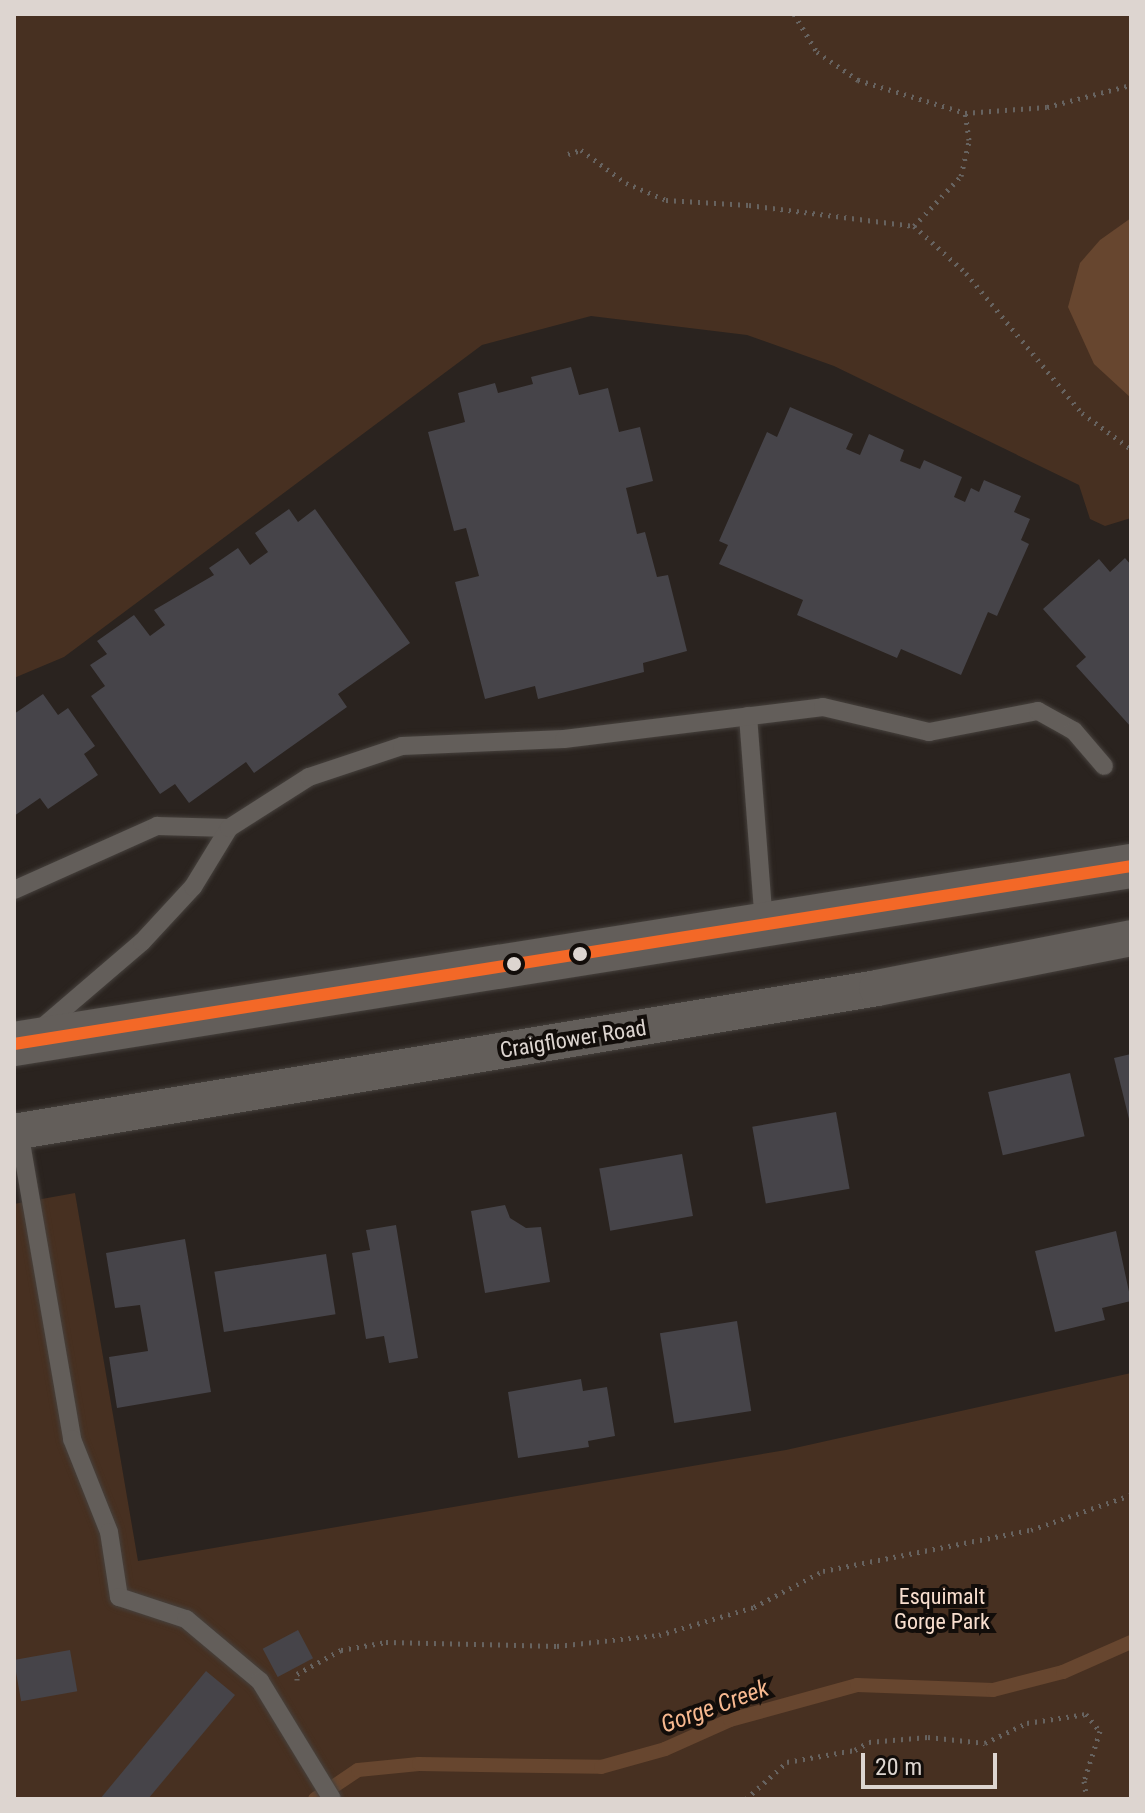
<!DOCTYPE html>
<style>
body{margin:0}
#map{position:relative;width:1145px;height:1813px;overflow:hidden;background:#2a231f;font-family:"Roboto Condensed",sans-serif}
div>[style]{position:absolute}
.green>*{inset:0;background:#473021}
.water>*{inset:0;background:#67462f}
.stream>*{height:14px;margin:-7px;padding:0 7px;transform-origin:7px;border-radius:7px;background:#67462f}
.building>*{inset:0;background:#464449;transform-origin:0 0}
.path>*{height:5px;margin-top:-2.5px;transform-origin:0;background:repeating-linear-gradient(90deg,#676360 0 2px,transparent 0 8px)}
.roads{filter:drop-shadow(0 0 2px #46413d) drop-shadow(0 0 2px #46413d)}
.service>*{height:18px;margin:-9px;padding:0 9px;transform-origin:9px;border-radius:9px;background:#635e5a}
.minor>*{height:36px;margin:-18px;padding:0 18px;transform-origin:18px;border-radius:18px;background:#635e5a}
.secondary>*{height:44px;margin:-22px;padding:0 22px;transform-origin:22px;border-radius:22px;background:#635e5a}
.bus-1>*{height:12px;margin:-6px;padding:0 6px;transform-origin:6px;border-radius:6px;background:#f36827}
.dots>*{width:22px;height:22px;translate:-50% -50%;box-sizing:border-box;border:4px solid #120d0a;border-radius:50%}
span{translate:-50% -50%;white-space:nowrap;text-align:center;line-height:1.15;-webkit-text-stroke:8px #120d0a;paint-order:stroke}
.street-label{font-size:22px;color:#ddd5d0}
.park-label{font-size:22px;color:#f8dece}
.water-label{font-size:24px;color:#f8b990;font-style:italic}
.frame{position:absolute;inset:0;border:16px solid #ddd5d0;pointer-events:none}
.scale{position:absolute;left:861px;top:1753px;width:136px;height:36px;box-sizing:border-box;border:4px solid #ddd5d0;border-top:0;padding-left:10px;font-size:24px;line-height:28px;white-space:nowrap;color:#ddd5d0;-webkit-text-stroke:6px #120d0a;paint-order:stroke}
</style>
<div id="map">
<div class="green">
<i style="clip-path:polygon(14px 14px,1131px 14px,1131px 518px,1105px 526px,1090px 519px,1079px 485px,834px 366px,747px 335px,591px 316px,482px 345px,64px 657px,14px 678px)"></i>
<i style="clip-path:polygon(75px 1193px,138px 1561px,786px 1450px,1131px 1373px,1131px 1799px,14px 1799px,14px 1204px)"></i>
</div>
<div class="water">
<i style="clip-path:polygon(1131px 218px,1131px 398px,1094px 364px,1068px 307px,1080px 263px,1100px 240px)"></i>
</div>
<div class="stream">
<i style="left:315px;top:1799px;width:52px;rotate:-34deg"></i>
<i style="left:358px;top:1770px;width:61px;rotate:-5.6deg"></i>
<i style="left:419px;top:1764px;width:182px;rotate:0.9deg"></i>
<i style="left:601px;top:1767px;width:66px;rotate:-15.7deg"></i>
<i style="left:665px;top:1749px;width:71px;rotate:-24deg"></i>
<i style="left:730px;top:1720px;width:132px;rotate:-15.4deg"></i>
<i style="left:857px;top:1685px;width:136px;rotate:2.1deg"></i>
<i style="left:993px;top:1690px;width:72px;rotate:-14.4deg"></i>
<i style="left:1063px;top:1672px;width:74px;rotate:-23.8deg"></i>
</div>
<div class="building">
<i style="clip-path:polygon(571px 367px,579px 395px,608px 388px,619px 432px,640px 427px,653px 481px,626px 488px,637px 534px,645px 532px,657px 577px,668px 575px,687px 651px,643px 663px,644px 672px,538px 699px,535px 686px,485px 699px,455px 582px,479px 576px,466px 528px,454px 531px,428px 432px,465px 422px,458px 393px,495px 383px,498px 393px,533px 384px,531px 377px)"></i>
<i style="clip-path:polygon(790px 407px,853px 434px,846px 449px,860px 455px,869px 434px,904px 450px,900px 461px,920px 469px,924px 460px,962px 477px,954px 497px,965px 502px,971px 488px,979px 492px,984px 480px,1021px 496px,1014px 512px,1030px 519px,1021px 540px,1029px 544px,997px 616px,988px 612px,961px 675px,901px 649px,897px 658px,797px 615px,803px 600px,719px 564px,728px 545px,719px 541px,767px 432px,777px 437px)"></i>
<i style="clip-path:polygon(289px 509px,298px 522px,315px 509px,410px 643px,338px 694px,347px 707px,254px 773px,246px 762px,189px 803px,175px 784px,160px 794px,91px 696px,105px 686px,90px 665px,107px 654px,97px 641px,134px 615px,150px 636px,165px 625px,154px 610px,214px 575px,209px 568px,238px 548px,250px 565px,268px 552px,255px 533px)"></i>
<i style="clip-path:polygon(1125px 558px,1131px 565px,1131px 727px,1076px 666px,1086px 657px,1043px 609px,1099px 559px,1110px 572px)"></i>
<i style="clip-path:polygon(43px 694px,58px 715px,68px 708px,95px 746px,84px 754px,98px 775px,48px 809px,40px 798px,14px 816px,14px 714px)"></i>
<i style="clip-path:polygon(1131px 1054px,1131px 1123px,1130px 1123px,1114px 1058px)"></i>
<i style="left:1070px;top:1073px;width:65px;height:84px;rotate:77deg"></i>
<i style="left:836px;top:1112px;width:78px;height:85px;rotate:80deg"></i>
<i style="left:682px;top:1154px;width:63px;height:84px;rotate:80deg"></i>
<i style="clip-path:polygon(505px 1205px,510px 1218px,526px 1228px,541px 1227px,550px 1282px,485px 1293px,471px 1211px)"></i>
<i style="clip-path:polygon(396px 1225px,418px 1358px,389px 1363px,384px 1336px,366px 1339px,352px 1253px,370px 1250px,366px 1230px)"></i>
<i style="clip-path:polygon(1116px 1231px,1131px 1301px,1102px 1308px,1105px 1320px,1055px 1332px,1035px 1251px)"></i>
<i style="clip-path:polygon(185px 1239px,211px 1392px,117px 1408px,109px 1357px,148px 1351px,140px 1305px,115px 1308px,106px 1253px)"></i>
<i style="left:326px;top:1254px;width:61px;height:113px;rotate:81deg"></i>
<i style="left:737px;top:1321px;width:91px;height:78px;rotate:81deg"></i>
<i style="clip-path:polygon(581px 1379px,583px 1391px,607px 1387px,615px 1436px,588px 1441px,589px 1447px,518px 1458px,508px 1392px)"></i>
<i style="left:298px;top:1630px;width:32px;height:40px;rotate:62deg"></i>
<i style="left:70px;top:1650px;width:42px;height:57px;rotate:80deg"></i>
<i style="clip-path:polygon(206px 1671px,235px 1695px,148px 1799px,100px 1799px)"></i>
</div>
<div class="path">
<i style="left:794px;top:14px;width:44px;rotate:58.8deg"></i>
<i style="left:817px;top:52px;width:50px;rotate:34.3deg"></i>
<i style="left:858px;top:80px;width:112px;rotate:17.1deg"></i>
<i style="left:965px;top:113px;width:82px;rotate:-4.2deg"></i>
<i style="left:1047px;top:107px;width:87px;rotate:-14.7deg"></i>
<i style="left:568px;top:154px;width:14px;rotate:-17deg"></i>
<i style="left:581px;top:150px;width:56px;rotate:36.3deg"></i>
<i style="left:626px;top:183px;width:43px;rotate:23deg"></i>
<i style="left:666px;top:200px;width:83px;rotate:3.4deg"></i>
<i style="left:749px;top:205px;width:166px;rotate:7.3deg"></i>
<i style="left:914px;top:226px;width:70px;rotate:42.1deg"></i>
<i style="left:966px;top:273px;width:182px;rotate:50.4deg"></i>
<i style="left:1082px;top:413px;width:61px;rotate:36.3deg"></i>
<i style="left:914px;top:226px;width:69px;rotate:-46.8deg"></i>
<i style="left:961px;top:176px;width:37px;rotate:-77deg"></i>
<i style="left:969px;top:140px;width:27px;rotate:-98deg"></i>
<i style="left:297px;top:1680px;width:6px;rotate:-90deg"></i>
<i style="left:297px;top:1674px;width:50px;rotate:-28.6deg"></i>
<i style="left:341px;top:1650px;width:46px;rotate:-10.1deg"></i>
<i style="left:386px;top:1642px;width:171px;rotate:1.3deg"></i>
<i style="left:557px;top:1646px;width:103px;rotate:-6.2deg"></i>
<i style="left:659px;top:1635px;width:99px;rotate:-16.4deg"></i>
<i style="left:754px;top:1607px;width:78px;rotate:-27.6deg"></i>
<i style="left:823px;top:1571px;width:212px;rotate:-11.2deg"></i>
<i style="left:1031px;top:1530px;width:106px;rotate:-19.3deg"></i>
<i style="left:746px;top:1799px;width:55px;rotate:-42.1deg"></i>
<i style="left:787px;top:1762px;width:69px;rotate:-10deg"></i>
<i style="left:855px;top:1750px;width:16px;rotate:-30deg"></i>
<i style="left:869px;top:1742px;width:59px;rotate:-4.8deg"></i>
<i style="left:928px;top:1737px;width:57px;rotate:6deg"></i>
<i style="left:985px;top:1743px;width:47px;rotate:-25.5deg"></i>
<i style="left:1027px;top:1723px;width:60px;rotate:-8.7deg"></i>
<i style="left:1086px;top:1714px;width:22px;rotate:51deg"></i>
<i style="left:1100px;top:1731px;width:52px;rotate:107.7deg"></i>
<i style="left:1084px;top:1781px;width:18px;rotate:81deg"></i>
</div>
<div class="roads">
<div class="service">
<i style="left:748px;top:716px;width:208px;rotate:85.6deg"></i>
<i style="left:14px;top:890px;width:157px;rotate:-24.1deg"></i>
<i style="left:157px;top:826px;width:72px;rotate:1.6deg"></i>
<i style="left:38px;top:1031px;width:137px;rotate:-40.6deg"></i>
<i style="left:142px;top:942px;width:75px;rotate:-47.2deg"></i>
<i style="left:193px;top:887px;width:69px;rotate:-58.6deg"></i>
<i style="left:229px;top:828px;width:95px;rotate:-32.5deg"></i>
<i style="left:309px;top:777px;width:98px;rotate:-18.4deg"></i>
<i style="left:402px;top:746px;width:162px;rotate:-2.5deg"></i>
<i style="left:564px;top:739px;width:261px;rotate:-7deg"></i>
<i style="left:823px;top:707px;width:109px;rotate:13.3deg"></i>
<i style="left:929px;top:732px;width:111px;rotate:-10.9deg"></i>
<i style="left:1038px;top:711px;width:41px;rotate:29.1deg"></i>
<i style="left:1074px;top:731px;width:46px;rotate:49.4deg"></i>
<i style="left:19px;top:1131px;width:313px;rotate:80.2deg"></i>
<i style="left:72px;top:1439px;width:100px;rotate:68.3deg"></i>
<i style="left:109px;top:1532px;width:66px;rotate:81.3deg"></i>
<i style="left:119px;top:1597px;width:71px;rotate:18.2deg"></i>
<i style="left:186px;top:1619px;width:97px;rotate:40deg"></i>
<i style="left:260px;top:1681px;width:138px;rotate:58.6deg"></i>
</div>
<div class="minor">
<i style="left:14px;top:1132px;width:875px;rotate:-9.47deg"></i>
<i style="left:877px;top:988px;width:259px;rotate:-11.1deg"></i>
</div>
<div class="secondary">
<i style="left:14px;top:1044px;width:1131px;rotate:-9.05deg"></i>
</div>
</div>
<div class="bus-1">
<i style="left:14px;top:1044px;width:1131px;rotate:-9.05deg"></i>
</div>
<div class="dots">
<i style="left:580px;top:954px;background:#ddd5d0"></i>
<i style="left:514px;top:964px;background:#ddd5d0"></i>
</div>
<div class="street-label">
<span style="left:573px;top:1039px;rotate:-9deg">Craigflower Road</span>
</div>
<div class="park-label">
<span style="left:942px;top:1609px">Esquimalt<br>Gorge Park</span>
</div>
<div class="water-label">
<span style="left:715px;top:1707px;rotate:-20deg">Gorge Creek</span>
</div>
<div class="frame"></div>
<div class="scale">20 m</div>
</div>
